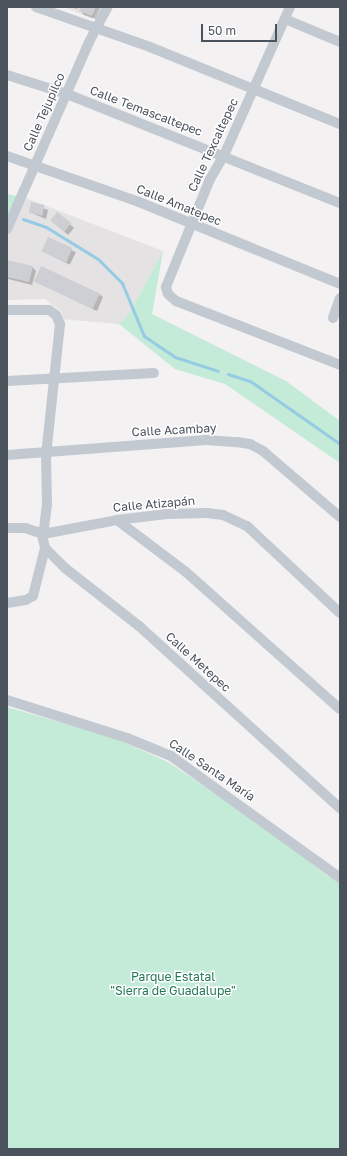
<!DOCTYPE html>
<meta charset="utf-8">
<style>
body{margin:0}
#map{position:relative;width:347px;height:1156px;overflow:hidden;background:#f3f1f1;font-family:"Golos Text",sans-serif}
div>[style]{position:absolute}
.education>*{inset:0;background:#e4e2e2}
.green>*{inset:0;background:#c4ebd7}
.shadow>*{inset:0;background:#0003;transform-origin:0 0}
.stream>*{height:3px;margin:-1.5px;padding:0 1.5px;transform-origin:1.5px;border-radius:1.5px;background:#96cce3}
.building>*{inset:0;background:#cecfd4;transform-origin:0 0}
.minor>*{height:10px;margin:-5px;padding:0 5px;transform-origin:5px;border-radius:5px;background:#c3c9d1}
span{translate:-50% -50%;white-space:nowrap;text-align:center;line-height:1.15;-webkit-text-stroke:3px #fff;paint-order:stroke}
.street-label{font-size:12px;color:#4a525c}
.park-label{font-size:12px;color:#275}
.frame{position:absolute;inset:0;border:8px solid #4a525c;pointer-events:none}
.scale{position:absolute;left:201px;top:24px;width:76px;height:18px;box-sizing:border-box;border:2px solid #4a525c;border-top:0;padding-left:5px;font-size:12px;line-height:14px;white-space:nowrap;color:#4a525c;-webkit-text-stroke:3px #fff;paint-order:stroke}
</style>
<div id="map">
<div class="education">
<i style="clip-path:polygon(64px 7px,98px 7px,93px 19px)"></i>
<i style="clip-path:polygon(23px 197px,163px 251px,129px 314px,119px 324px,61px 319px,62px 312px,45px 299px,7px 300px,7px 224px)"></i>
</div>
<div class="green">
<i style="clip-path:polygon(7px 194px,23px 197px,7px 223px)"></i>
<i style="clip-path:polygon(163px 251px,152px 314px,286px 381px,340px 421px,340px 463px,225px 384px,175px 369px,119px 324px,129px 314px)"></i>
<i style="clip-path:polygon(7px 707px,112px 737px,168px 762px,244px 813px,331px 878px,340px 868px,340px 1149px,7px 1149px)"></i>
</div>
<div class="shadow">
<i style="clip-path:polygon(71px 7px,78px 7px,77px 9px)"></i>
<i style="clip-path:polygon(82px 7px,101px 7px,96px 19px,84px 15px,81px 11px)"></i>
<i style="clip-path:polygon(32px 203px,48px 210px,46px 219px,29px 212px)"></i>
<i style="clip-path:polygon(58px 214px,74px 228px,68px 235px,55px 224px)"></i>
<i style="left:49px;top:239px;width:30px;height:14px;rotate:26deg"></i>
<i style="clip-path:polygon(7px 264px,32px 267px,36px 271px,32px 285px,8px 279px)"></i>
<i style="clip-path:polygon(36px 281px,99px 294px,103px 297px,97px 311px)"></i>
</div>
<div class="stream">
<i style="left:23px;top:219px;width:24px;rotate:19deg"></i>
<i style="left:46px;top:227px;width:61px;rotate:31.6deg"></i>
<i style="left:98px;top:259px;width:34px;rotate:45deg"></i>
<i style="left:122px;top:283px;width:57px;rotate:67.5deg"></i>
<i style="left:144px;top:336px;width:37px;rotate:34deg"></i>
<i style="left:175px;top:357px;width:45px;rotate:18deg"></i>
<i style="left:228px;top:374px;width:23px;rotate:18deg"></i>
<i style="left:250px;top:381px;width:110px;rotate:35deg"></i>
</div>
<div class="building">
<i style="clip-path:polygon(81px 7px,96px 7px,92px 16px,79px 11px)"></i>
<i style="left:31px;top:202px;width:14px;height:11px;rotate:12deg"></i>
<i style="left:57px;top:212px;width:18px;height:11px;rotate:38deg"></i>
<i style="left:48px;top:237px;width:27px;height:16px;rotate:24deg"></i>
<i style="clip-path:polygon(7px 260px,33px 266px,29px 282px,7px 277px)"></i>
<i style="left:41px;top:266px;width:65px;height:17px;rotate:25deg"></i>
</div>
<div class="minor">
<i style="left:36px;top:7px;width:121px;rotate:19.3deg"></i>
<i style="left:150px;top:47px;width:205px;rotate:22.1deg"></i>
<i style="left:290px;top:7px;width:162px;rotate:114deg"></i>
<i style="left:224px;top:155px;width:28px;rotate:120deg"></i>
<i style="left:210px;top:179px;width:117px;rotate:112.2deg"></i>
<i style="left:166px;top:287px;width:7px;rotate:74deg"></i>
<i style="left:168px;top:294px;width:11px;rotate:41deg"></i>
<i style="left:176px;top:301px;width:176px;rotate:21.3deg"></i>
<i style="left:285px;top:19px;width:60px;rotate:22.7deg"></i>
<i style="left:7px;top:75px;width:63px;rotate:17.6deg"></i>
<i style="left:67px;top:94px;width:294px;rotate:21.8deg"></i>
<i style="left:7px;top:156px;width:140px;rotate:19.2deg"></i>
<i style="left:139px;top:202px;width:217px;rotate:22.2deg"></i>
<i style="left:7px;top:229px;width:204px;rotate:-66.3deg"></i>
<i style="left:89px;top:42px;width:40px;rotate:-62deg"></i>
<i style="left:7px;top:310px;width:42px"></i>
<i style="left:49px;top:310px;width:9px;rotate:36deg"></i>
<i style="left:56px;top:315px;width:10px;rotate:66deg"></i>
<i style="left:60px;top:324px;width:131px;rotate:96.1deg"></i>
<i style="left:46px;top:454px;width:50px;rotate:88.9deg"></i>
<i style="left:47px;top:504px;width:35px;rotate:97deg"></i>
<i style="left:43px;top:539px;width:9px;rotate:77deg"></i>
<i style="left:45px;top:548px;width:28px;rotate:45deg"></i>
<i style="left:65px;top:568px;width:94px;rotate:38.1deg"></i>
<i style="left:139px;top:626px;width:271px;rotate:42.2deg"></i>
<i style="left:333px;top:318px;width:21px;rotate:-71deg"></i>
<i style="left:7px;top:381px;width:147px;rotate:-3.1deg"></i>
<i style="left:7px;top:455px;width:200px;rotate:-4.3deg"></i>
<i style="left:206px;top:440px;width:31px;rotate:4deg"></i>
<i style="left:237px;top:442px;width:13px;rotate:9deg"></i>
<i style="left:250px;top:444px;width:15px;rotate:28deg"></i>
<i style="left:263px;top:451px;width:101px;rotate:40.6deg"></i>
<i style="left:117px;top:520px;width:86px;rotate:37deg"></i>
<i style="left:186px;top:572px;width:206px;rotate:41.7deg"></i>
<i style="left:7px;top:528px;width:18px"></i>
<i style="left:25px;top:528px;width:19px;rotate:18deg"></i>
<i style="left:43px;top:534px;width:75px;rotate:-10.7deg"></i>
<i style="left:117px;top:520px;width:50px;rotate:-6.8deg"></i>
<i style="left:167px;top:514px;width:40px;rotate:-1.4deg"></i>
<i style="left:207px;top:513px;width:16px;rotate:7deg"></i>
<i style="left:223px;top:515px;width:26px;rotate:25deg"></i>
<i style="left:247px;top:526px;width:127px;rotate:43.1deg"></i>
<i style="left:7px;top:603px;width:19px;rotate:-9deg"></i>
<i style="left:26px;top:600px;width:8px;rotate:-30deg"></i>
<i style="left:33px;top:596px;width:49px;rotate:-76deg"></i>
<i style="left:7px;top:700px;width:126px;rotate:17.6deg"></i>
<i style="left:127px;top:738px;width:48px;rotate:22.2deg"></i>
<i style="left:171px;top:756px;width:208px;rotate:35.8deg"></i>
</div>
<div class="street-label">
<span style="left:146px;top:111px;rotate:21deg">Calle Temascaltepec</span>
<span style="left:44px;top:112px;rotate:-66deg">Calle Tejupilco</span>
<span style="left:213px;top:145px;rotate:-65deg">Calle Texcaltepec</span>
<span style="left:179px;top:205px;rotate:22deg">Calle Amatepec</span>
<span style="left:174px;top:430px;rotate:-3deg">Calle Acambay</span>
<span style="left:154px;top:504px;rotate:-5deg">Calle Atizapán</span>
<span style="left:198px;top:662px;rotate:42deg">Calle Metepec</span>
<span style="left:212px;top:770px;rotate:34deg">Calle Santa María</span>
</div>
<div class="park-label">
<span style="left:173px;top:984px">Parque Estatal<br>"Sierra de Guadalupe"</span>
</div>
<div class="frame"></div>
<div class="scale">50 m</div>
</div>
